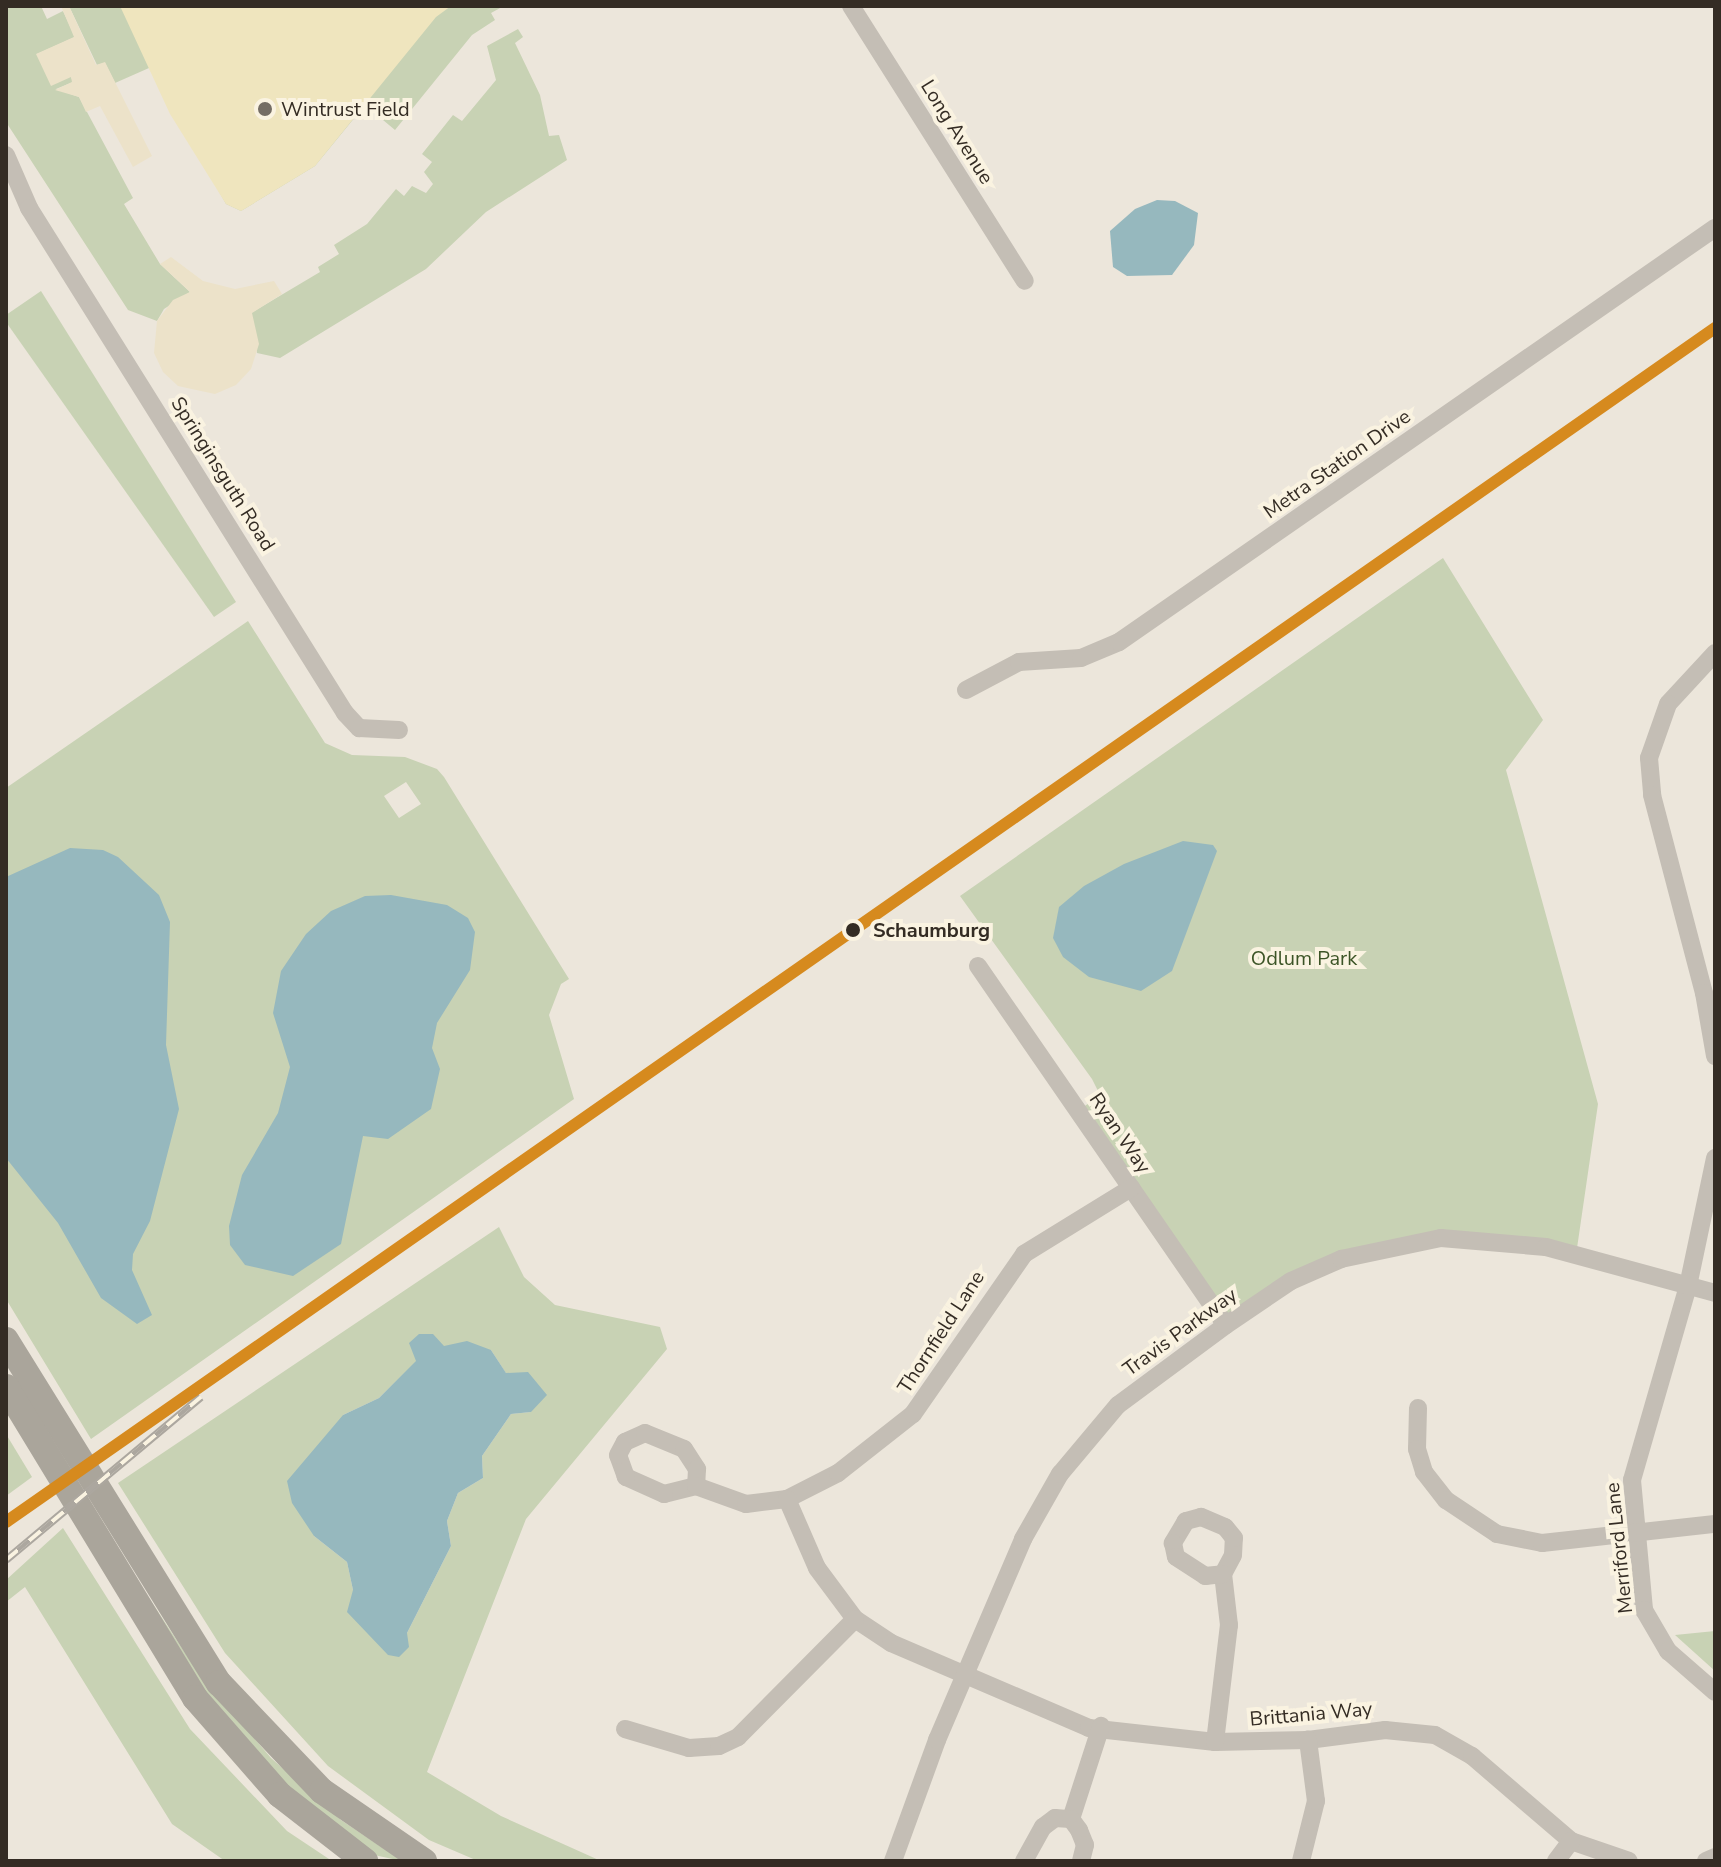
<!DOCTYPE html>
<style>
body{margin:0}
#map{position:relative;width:1721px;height:1867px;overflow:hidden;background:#ece6db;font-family:"Nunito Sans",sans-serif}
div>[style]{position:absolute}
.green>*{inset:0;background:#c8d2b4}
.sand>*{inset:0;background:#efe5be}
.plaza>*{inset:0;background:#ece2c9}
.water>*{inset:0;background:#96b8be}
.minor>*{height:18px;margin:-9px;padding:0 9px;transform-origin:9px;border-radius:9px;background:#c4beb5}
.highway>*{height:26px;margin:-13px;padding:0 13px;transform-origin:13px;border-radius:13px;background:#aaa59b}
.rail>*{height:8px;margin-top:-4px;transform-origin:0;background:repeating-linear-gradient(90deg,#faf3e1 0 15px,#aca79f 0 30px);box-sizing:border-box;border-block:2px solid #aca79f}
.rail-1>*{height:12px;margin:-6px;padding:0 6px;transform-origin:6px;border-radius:6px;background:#d68a1e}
.dots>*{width:22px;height:22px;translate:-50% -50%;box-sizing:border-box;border:4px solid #faf3e1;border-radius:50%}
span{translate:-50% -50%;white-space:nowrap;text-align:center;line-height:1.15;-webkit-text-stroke:8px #faf3e1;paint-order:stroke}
.poi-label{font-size:20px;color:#342c24}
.left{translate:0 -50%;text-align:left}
.street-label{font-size:20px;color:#342c24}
.stop-label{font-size:20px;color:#342c24;font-weight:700}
.park-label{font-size:20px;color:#3c5426}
.frame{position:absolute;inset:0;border:8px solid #342c24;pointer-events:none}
</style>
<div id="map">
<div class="green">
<i style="clip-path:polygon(6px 6px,41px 6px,47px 19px,63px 11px,75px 37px,37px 54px,71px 77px,73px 82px,56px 89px,79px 97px,133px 198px,124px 204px,160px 264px,190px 292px,164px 309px,157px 321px,128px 310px,6px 122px)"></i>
<i style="clip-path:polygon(69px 6px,501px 6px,502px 7px,491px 13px,495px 20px,472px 35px,395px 130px,365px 105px,315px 166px,241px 211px,226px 204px,149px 68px,115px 83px,105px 63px,97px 65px)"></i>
<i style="clip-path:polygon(518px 29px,523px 37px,515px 43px,540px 95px,549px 136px,559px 135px,567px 160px,486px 212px,426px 269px,280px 358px,257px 353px,251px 313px,320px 272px,318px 267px,339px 254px,334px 245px,367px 224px,396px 189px,404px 196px,412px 186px,426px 193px,433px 184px,424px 172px,432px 162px,422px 154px,453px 115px,462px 121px,496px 80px,487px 46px)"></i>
<i style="clip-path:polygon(41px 291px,236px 602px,214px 617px,6px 322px,6px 315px)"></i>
<i style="clip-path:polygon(1443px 558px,1543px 720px,1506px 770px,1598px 1104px,1576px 1255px,1495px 1239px,1356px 1253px,1226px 1325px,1078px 1111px,1100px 1095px,1092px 1079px,960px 896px)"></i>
<i style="clip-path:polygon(evenodd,248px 621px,325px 743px,352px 755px,405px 757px,437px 769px,444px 777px,569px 979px,561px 984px,549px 1015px,574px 1099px,91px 1439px,6px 1299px,6px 788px,248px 621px,406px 782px,421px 804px,399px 818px,384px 796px,406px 782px)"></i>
<i style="clip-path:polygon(evenodd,499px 1227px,524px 1277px,555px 1305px,660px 1327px,667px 1349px,526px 1519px,427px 1772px,501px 1816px,601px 1861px,478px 1861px,429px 1840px,328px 1766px,225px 1653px,118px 1483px,499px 1227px,491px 1350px,531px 1412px,511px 1414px,482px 1456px,483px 1478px,458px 1493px,447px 1521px,451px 1546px,407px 1633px,353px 1590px,347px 1562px,314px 1536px,343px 1415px,379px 1398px,417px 1361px,491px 1350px)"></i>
<i style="clip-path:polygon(6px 1434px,32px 1477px,6px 1496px)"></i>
<i style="clip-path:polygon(63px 1528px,190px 1729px,287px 1831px,332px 1861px,225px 1861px,172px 1824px,25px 1587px,6px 1602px,6px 1580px)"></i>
<i style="clip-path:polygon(145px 1592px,197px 1671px,271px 1758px,341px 1820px,402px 1861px,374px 1855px,272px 1773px,196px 1680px)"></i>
<i style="clip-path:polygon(1715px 1631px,1715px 1671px,1675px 1635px)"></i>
</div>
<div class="sand">
<i style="clip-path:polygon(120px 6px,451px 6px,436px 17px,315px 166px,241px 211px,226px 204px,170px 114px)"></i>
</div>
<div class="plaza">
<i style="clip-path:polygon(61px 6px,69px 6px,96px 65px,105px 62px,152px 156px,133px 167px,100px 106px,86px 112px,79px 97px,55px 90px,72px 82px,71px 77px,51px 86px,36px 54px,74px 37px)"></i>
<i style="clip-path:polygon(171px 257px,203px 281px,235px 289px,274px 281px,282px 294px,252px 313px,259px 344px,251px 369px,236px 385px,215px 394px,178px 386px,163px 372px,154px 353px,157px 321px,173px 300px,190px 292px,160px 264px)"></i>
</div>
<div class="water">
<i style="clip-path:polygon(1157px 200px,1175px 201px,1198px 213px,1194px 245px,1172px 275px,1127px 276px,1113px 267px,1110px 231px,1135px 209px)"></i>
<i style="clip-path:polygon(1183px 841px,1213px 845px,1217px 851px,1172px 971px,1141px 991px,1089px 977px,1063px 957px,1053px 938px,1059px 907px,1084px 886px,1124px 864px)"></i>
<i style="clip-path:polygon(70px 848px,103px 850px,118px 857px,159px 895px,170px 922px,166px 1045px,179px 1109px,150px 1221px,133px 1254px,132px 1270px,152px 1315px,137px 1324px,101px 1298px,58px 1223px,6px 1158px,6px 877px)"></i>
<i style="clip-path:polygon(391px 895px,447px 905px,468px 918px,475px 932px,470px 970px,437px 1023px,432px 1048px,440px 1069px,431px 1109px,388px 1139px,363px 1136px,341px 1244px,293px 1276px,245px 1265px,230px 1245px,229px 1226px,242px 1175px,278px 1113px,290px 1067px,273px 1013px,281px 971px,306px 934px,331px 911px,365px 896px)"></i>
<i style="clip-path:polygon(419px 1334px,433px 1334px,444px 1346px,467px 1341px,491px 1350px,506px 1373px,528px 1372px,547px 1395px,531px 1412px,511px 1414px,482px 1456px,483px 1478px,458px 1493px,447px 1521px,451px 1546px,407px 1633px,409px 1647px,399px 1657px,388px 1655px,347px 1612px,353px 1590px,347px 1562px,314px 1536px,292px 1503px,287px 1481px,343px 1415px,379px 1398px,416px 1361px,409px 1343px)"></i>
</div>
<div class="minor">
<i style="left:851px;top:6px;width:325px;rotate:57.7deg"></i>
<i style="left:6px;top:155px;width:58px;rotate:66.5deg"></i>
<i style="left:29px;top:208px;width:596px;rotate:57.96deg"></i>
<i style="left:345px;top:713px;width:21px;rotate:47deg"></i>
<i style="left:359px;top:728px;width:40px;rotate:2.9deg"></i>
<i style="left:1715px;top:653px;width:69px;rotate:132.7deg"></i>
<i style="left:1668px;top:704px;width:57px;rotate:109.4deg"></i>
<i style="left:1649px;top:758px;width:37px;rotate:85deg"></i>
<i style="left:1652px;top:795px;width:205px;rotate:75.3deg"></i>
<i style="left:1704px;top:993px;width:64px;rotate:80.1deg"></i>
<i style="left:966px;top:690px;width:60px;rotate:-27.8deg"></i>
<i style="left:1019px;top:662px;width:62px;rotate:-3.7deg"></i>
<i style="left:1081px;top:658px;width:41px;rotate:-22.8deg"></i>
<i style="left:1119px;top:642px;width:726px;rotate:-34.79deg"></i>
<i style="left:978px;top:966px;width:436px;rotate:55.4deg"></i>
<i style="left:1715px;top:1158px;width:131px;rotate:101.9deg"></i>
<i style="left:1688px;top:1286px;width:202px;rotate:106.1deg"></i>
<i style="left:1632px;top:1480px;width:131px;rotate:84.7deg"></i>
<i style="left:1644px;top:1610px;width:48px;rotate:59.7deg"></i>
<i style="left:1668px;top:1651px;width:62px;rotate:41.1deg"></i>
<i style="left:1418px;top:1408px;width:41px;rotate:91.4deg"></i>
<i style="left:1417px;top:1449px;width:24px;rotate:73deg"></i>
<i style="left:1424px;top:1472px;width:36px;rotate:52deg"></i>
<i style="left:1446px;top:1500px;width:61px;rotate:33.7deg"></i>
<i style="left:1497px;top:1534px;width:46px;rotate:11.3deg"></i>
<i style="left:1542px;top:1543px;width:174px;rotate:-6.3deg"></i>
<i style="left:696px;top:1486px;width:33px;rotate:166deg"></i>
<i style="left:664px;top:1494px;width:42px;rotate:-155.9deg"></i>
<i style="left:626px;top:1477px;width:23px;rotate:-110deg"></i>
<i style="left:618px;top:1455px;width:15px;rotate:-62deg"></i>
<i style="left:625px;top:1442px;width:22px;rotate:-24deg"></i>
<i style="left:645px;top:1433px;width:42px;rotate:22.3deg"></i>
<i style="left:684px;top:1449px;width:24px;rotate:57deg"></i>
<i style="left:697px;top:1469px;width:17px;rotate:93deg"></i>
<i style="left:696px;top:1486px;width:53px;rotate:19.8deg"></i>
<i style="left:746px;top:1504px;width:41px;rotate:-7deg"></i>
<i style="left:787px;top:1499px;width:57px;rotate:-27deg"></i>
<i style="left:838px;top:1473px;width:95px;rotate:-38.2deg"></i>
<i style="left:913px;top:1414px;width:195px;rotate:-55.2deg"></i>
<i style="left:1024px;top:1254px;width:126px;rotate:-31.7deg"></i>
<i style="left:787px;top:1499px;width:75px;rotate:66.5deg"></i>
<i style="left:817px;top:1568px;width:64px;rotate:53.3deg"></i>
<i style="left:855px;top:1619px;width:43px;rotate:33.7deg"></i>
<i style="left:891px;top:1643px;width:215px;rotate:23.2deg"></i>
<i style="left:1089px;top:1728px;width:127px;rotate:6.3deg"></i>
<i style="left:1215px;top:1742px;width:93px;rotate:-1.2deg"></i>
<i style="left:1308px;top:1740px;width:78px;rotate:-7.4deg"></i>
<i style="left:1385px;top:1730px;width:50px;rotate:5.7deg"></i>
<i style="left:1435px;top:1735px;width:43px;rotate:29.6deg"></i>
<i style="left:1472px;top:1756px;width:130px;rotate:40.6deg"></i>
<i style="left:1571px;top:1841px;width:61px;rotate:19deg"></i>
<i style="left:625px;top:1729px;width:67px;rotate:16.5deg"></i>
<i style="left:689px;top:1748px;width:30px;rotate:-4deg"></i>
<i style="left:719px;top:1746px;width:21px;rotate:-25deg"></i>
<i style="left:738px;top:1737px;width:166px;rotate:-45.2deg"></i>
<i style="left:1215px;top:1742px;width:118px;rotate:-83.2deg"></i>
<i style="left:1229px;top:1625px;width:51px;rotate:-96.7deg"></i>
<i style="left:1223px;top:1574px;width:21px;rotate:-62deg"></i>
<i style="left:1233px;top:1555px;width:17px;rotate:-87deg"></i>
<i style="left:1234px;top:1538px;width:14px;rotate:-129deg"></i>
<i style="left:1225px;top:1527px;width:26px;rotate:-157deg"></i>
<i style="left:1201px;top:1517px;width:16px;rotate:165deg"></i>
<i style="left:1186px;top:1521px;width:26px;rotate:121deg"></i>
<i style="left:1173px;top:1543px;width:14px;rotate:78deg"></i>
<i style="left:1176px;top:1557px;width:35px;rotate:33deg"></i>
<i style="left:1205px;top:1576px;width:18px;rotate:-6deg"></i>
<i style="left:1071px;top:1819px;width:98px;rotate:-72.1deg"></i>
<i style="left:893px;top:1861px;width:129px;rotate:-70deg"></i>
<i style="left:937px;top:1740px;width:219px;rotate:-66.8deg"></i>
<i style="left:1023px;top:1539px;width:75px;rotate:-60.4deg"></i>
<i style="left:1060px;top:1474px;width:90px;rotate:-50deg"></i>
<i style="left:1118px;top:1405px;width:134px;rotate:-36.5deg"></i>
<i style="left:1226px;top:1325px;width:78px;rotate:-34.1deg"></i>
<i style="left:1291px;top:1281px;width:55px;rotate:-23.7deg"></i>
<i style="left:1341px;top:1259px;width:102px;rotate:-11.9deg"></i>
<i style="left:1441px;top:1238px;width:105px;rotate:4.9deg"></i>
<i style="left:1546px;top:1247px;width:175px;rotate:15.2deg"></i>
<i style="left:1024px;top:1861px;width:39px;rotate:-61deg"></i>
<i style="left:1043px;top:1827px;width:15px;rotate:-37deg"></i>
<i style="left:1055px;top:1818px;width:16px;rotate:4deg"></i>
<i style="left:1071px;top:1819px;width:14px;rotate:54deg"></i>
<i style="left:1079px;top:1830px;width:16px;rotate:68deg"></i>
<i style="left:1085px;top:1845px;width:16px;rotate:104deg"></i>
<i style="left:1301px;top:1861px;width:62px;rotate:-76deg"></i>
<i style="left:1316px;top:1801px;width:62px;rotate:-97.5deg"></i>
<i style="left:1556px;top:1861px;width:25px;rotate:-53deg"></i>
<i style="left:1706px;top:1861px;width:10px;rotate:-24deg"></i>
</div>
<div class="highway">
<i style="left:6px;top:1340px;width:404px;rotate:58.2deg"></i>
<i style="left:219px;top:1683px;width:149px;rotate:46.4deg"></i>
<i style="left:322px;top:1791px;width:124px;rotate:34.5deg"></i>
<i style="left:6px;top:1387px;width:364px;rotate:58.7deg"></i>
<i style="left:195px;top:1698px;width:129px;rotate:48.8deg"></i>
<i style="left:280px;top:1795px;width:108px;rotate:37.8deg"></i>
</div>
<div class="rail">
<i style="left:6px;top:1560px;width:254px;rotate:-39.9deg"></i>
</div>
<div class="rail-1">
<i style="left:6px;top:1522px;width:2085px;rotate:-34.94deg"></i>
</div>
<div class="dots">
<i style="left:265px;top:109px;background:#746d64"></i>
<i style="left:853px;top:930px;background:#342c24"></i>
</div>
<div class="poi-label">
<span class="left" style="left:281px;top:109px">Wintrust Field</span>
</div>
<div class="street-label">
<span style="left:957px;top:132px;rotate:58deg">Long Avenue</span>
<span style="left:1337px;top:464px;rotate:-35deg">Metra Station Drive</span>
<span style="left:223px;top:474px;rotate:58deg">Springinsguth Road</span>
<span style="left:1120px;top:1133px;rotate:56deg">Ryan Way</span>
<span style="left:941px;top:1332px;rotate:-57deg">Thornfield Lane</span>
<span style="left:1180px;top:1332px;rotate:-36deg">Travis Parkway</span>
<span style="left:1619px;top:1548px;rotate:-96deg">Merriford Lane</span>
<span style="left:1311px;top:1714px;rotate:-5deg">Brittania Way</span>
</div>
<div class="stop-label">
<span class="left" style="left:873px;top:930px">Schaumburg</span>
</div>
<div class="park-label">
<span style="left:1304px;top:958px">Odlum Park</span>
</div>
<div class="frame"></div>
</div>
